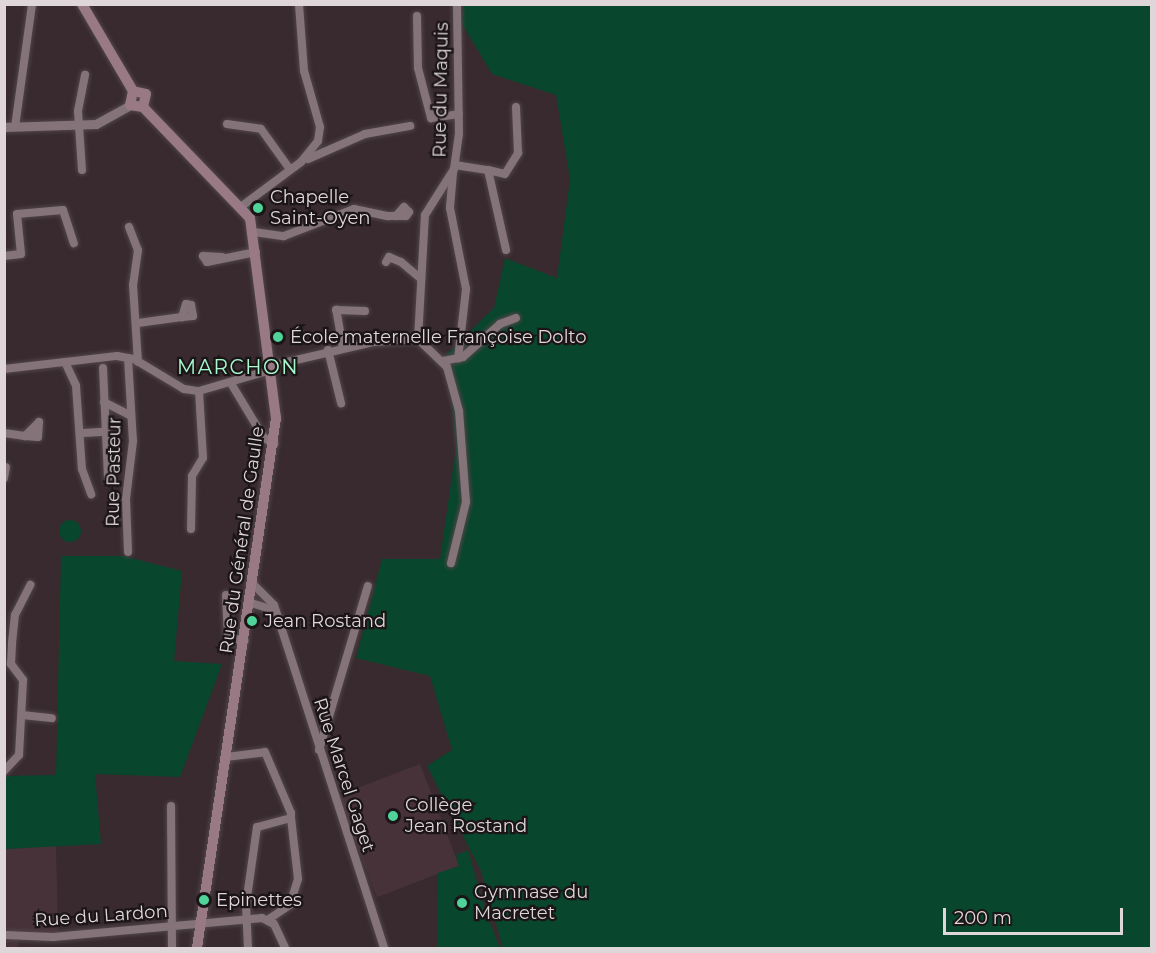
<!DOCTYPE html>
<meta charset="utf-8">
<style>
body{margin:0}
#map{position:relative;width:1156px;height:953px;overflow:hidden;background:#382a2f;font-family:Montserrat,sans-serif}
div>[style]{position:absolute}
.built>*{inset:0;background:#473239;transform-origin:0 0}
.green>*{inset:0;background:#08462d}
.round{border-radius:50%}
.roads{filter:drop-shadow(0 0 2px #514649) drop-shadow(0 0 2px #514649)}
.minor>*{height:8px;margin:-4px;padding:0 4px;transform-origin:4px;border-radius:4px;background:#847479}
.tertiary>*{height:9px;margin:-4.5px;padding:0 4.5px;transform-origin:4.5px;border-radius:4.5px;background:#847479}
.secondary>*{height:10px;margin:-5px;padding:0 5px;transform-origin:5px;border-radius:5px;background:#997984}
.dots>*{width:16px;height:16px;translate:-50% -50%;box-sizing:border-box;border:3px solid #1b1517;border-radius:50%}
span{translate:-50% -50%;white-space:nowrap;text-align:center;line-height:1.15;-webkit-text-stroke:4.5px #1b1517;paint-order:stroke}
.street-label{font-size:18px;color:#dfd6d9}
.poi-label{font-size:18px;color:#dfd6d9}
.left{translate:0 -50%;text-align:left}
.neighbourhood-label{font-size:20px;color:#a7f9ce;letter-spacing:1.5px}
.frame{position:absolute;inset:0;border:6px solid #dfd6d9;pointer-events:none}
.scale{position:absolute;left:943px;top:908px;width:180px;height:27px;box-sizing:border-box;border:3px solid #dfd6d9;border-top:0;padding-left:8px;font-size:18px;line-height:21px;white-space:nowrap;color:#dfd6d9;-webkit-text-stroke:4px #1b1517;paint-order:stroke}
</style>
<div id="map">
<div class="built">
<i style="left:420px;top:764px;width:109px;height:88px;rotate:69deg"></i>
<i style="clip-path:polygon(56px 846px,58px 935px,17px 935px,19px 948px,5px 948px,4px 849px)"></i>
</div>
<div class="green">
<i style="clip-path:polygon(463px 5px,1151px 5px,1151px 948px,503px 948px,481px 871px,427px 766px,452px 750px,430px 676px,356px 658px,382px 559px,440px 559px,456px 448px,449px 378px,440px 360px,494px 308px,505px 258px,557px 278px,570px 179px,556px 95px,492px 74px,462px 24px)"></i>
<i class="round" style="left:59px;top:520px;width:22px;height:22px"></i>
<i style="clip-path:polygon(61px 556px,123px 556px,182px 571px,174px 661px,222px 664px,180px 777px,95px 774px,101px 844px,5px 849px,5px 776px,56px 775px)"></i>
<i style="clip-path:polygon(468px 850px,485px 910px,500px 948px,437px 948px,438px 873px,459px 866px,456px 855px)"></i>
</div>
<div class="roads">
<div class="minor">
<i style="left:417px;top:16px;width:52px;rotate:88.9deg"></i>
<i style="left:418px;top:68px;width:52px;rotate:75.4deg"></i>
<i style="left:431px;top:118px;width:28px;rotate:-8deg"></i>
<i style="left:227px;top:124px;width:34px;rotate:8deg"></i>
<i style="left:261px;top:129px;width:48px;rotate:54.3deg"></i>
<i style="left:15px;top:127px;width:124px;rotate:-82.1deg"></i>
<i style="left:308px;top:159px;width:62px;rotate:-23.7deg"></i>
<i style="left:365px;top:134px;width:46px;rotate:-10.1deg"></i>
<i style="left:455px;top:165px;width:33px;rotate:9deg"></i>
<i style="left:488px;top:170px;width:82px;rotate:77.3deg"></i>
<i style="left:82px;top:170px;width:59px;rotate:-93.9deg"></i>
<i style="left:78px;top:111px;width:37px;rotate:-79deg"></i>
<i style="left:488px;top:170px;width:17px;rotate:13deg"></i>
<i style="left:505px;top:174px;width:25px;rotate:-58deg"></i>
<i style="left:518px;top:153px;width:46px;rotate:-92.5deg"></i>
<i style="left:453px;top:173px;width:35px;rotate:95deg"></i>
<i style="left:450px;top:208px;width:83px;rotate:78.8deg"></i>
<i style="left:466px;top:289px;width:70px;rotate:96.5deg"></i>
<i style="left:242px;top:206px;width:74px;rotate:-36.7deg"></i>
<i style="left:301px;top:162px;width:27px;rotate:-51deg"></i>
<i style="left:318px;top:141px;width:14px;rotate:-82deg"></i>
<i style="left:320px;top:127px;width:58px;rotate:-105.9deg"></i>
<i style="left:304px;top:71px;width:67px;rotate:-94.3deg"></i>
<i style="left:129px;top:227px;width:25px;rotate:69deg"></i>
<i style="left:138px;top:250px;width:35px;rotate:98deg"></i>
<i style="left:133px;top:285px;width:77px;rotate:86.3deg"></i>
<i style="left:254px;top:232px;width:30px;rotate:8deg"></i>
<i style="left:284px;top:236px;width:75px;rotate:-21.1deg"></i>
<i style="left:354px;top:209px;width:35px;rotate:12deg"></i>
<i style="left:388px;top:216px;width:18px"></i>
<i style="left:406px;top:216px;width:5px;rotate:-53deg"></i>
<i style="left:409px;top:212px;width:7px;rotate:-135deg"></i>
<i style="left:404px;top:207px;width:12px;rotate:132deg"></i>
<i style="left:4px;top:256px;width:17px;rotate:-7deg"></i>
<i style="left:21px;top:254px;width:40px;rotate:-95.7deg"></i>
<i style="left:17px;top:214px;width:46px;rotate:-5deg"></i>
<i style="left:63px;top:210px;width:35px;rotate:72deg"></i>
<i style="left:222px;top:257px;width:19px;rotate:-177deg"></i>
<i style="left:203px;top:256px;width:7px;rotate:56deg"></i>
<i style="left:207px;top:262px;width:50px;rotate:-11.5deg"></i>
<i style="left:386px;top:262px;width:6px;rotate:-59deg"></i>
<i style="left:389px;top:257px;width:13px;rotate:23deg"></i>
<i style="left:401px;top:262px;width:26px;rotate:40deg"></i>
<i style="left:138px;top:323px;width:44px;rotate:-7.8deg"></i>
<i style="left:182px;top:317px;width:11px;rotate:-5deg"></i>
<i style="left:193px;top:316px;width:11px;rotate:-100deg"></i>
<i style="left:191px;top:305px;width:5px;rotate:-169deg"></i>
<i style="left:186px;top:304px;width:14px;rotate:107deg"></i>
<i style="left:418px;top:339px;width:40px;rotate:44deg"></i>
<i style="left:447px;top:367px;width:46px;rotate:74.7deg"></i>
<i style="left:459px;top:411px;width:91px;rotate:85.6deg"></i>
<i style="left:466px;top:502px;width:63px;rotate:103.8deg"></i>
<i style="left:343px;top:348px;width:39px;rotate:-100deg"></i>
<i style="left:336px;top:310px;width:29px;rotate:2deg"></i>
<i style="left:328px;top:350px;width:55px;rotate:76.2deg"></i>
<i style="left:128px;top:358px;width:83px;rotate:86.6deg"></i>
<i style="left:133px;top:441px;width:58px;rotate:96.9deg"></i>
<i style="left:126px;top:499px;width:53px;rotate:87.8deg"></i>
<i style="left:443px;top:361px;width:20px;rotate:-11deg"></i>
<i style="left:463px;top:357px;width:50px;rotate:-41.7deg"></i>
<i style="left:500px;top:324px;width:17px;rotate:-21deg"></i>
<i style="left:65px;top:362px;width:26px;rotate:65deg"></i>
<i style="left:76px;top:386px;width:83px;rotate:85.9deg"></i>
<i style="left:82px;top:469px;width:27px;rotate:70deg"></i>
<i style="left:270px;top:366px;width:107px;rotate:-13deg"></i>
<i style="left:374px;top:342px;width:44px;rotate:-3.9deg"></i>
<i style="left:418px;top:339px;width:124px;rotate:-86.8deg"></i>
<i style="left:425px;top:215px;width:54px;rotate:-57.8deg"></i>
<i style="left:454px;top:169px;width:35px;rotate:-82deg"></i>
<i style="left:459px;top:134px;width:130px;rotate:-90.9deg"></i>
<i style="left:103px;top:368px;width:112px;rotate:87.4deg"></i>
<i style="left:4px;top:369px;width:114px;rotate:-6.6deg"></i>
<i style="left:117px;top:356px;width:17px;rotate:10deg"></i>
<i style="left:134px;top:359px;width:58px;rotate:31deg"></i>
<i style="left:184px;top:389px;width:15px;rotate:8deg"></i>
<i style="left:199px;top:391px;width:75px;rotate:-16.3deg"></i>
<i style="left:232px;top:385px;width:62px;rotate:58.9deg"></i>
<i style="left:264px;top:438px;width:12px;rotate:31deg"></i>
<i style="left:104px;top:402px;width:30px;rotate:27deg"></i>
<i style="left:4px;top:433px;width:21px;rotate:8deg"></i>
<i style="left:25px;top:436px;width:13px;rotate:4deg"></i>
<i style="left:38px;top:437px;width:15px;rotate:-86deg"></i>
<i style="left:39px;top:422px;width:20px;rotate:135deg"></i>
<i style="left:83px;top:433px;width:22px;rotate:-3deg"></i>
<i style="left:4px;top:478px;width:11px;rotate:-80deg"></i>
<i style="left:191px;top:529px;width:53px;rotate:-88.9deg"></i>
<i style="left:192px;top:476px;width:21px;rotate:-59deg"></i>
<i style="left:203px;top:458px;width:67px;rotate:-93.4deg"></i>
<i style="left:254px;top:585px;width:28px;rotate:45deg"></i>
<i style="left:274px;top:605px;width:360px;rotate:72.2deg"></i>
<i style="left:226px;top:595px;width:42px;rotate:87.3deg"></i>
<i style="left:228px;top:637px;width:17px;rotate:13deg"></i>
<i style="left:251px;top:603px;width:24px;rotate:17deg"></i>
<i style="left:22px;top:715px;width:30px;rotate:6deg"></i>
<i style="left:319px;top:750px;width:171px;rotate:-73.4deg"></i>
<i style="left:226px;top:757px;width:39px;rotate:-7deg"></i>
<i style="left:265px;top:752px;width:66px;rotate:66.9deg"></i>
<i style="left:291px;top:813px;width:5px;rotate:90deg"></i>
<i style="left:291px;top:818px;width:35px;rotate:165deg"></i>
<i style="left:257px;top:827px;width:78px;rotate:98.1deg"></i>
<i style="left:246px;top:904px;width:44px;rotate:87.4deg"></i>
<i style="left:4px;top:771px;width:22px;rotate:-47deg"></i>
<i style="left:19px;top:755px;width:75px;rotate:-86.9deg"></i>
<i style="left:23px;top:680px;width:20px;rotate:-127deg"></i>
<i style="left:11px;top:664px;width:21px;rotate:-87deg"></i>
<i style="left:12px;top:643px;width:28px;rotate:-84deg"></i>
<i style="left:15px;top:615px;width:34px;rotate:-63deg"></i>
<i style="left:171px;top:806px;width:142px;rotate:89.6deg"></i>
<i style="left:269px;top:919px;width:25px;rotate:-34deg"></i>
<i style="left:290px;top:905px;width:27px;rotate:-73deg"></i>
<i style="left:298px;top:879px;width:61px;rotate:-96.5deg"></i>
<i style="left:4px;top:935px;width:49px;rotate:2.3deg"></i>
<i style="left:53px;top:937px;width:210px;rotate:-5.2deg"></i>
<i style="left:262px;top:918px;width:13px;rotate:27deg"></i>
<i style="left:274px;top:924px;width:26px;rotate:65deg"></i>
</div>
<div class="tertiary">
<i style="left:4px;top:127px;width:92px;rotate:-1.9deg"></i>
<i style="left:96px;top:124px;width:39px;rotate:-29deg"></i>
</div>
<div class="secondary">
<i style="left:82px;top:4px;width:101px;rotate:59.6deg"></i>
<i style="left:133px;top:91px;width:14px;rotate:102deg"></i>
<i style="left:130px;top:105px;width:13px;rotate:9deg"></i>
<i style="left:133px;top:91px;width:13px;rotate:13deg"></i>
<i style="left:146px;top:94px;width:13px;rotate:103deg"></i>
<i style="left:143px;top:107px;width:154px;rotate:46.1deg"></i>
<i style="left:250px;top:218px;width:202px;rotate:82.6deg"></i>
<i style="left:276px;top:418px;width:536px;rotate:98.48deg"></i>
</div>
</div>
<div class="dots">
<i style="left:258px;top:208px;background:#4fd399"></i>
<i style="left:278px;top:337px;background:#4fd399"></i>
<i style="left:252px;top:621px;background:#4fd399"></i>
<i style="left:393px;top:816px;background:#4fd399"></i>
<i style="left:204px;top:900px;background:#4fd399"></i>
<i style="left:462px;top:903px;background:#4fd399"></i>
</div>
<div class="street-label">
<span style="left:441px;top:90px;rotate:-89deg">Rue du Maquis</span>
<span style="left:114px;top:472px;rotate:-89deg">Rue Pasteur</span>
<span style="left:242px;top:540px;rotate:-82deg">Rue du Général de Gaulle</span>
<span style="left:344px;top:775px;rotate:72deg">Rue Marcel Gaget</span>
<span style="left:101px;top:916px;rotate:-4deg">Rue du Lardon</span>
</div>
<div class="poi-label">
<span class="left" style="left:270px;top:208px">Chapelle<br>Saint-Oyen</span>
<span class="left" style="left:290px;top:337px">École maternelle Françoise Dolto</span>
<span class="left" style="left:264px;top:621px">Jean Rostand</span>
<span class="left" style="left:405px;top:816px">Collège<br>Jean Rostand</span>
<span class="left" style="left:474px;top:903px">Gymnase du<br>Macretet</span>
<span class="left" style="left:216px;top:900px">Epinettes</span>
</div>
<div class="neighbourhood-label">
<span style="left:238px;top:367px">MARCHON</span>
</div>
<div class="frame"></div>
<div class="scale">200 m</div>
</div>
